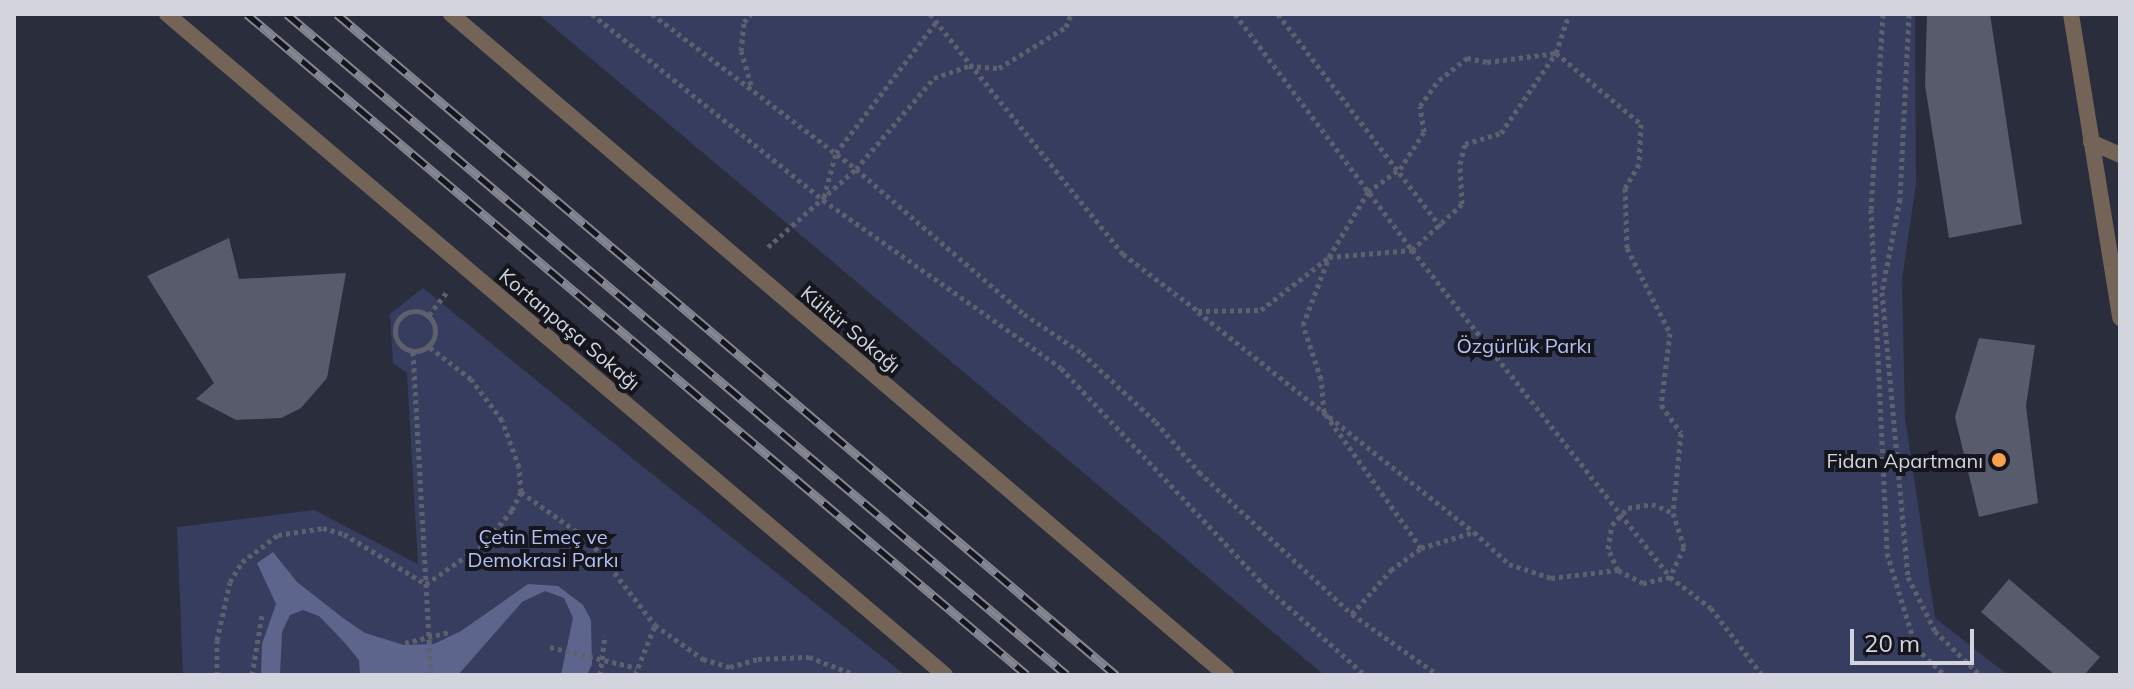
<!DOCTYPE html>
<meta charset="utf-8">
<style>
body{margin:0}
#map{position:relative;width:2134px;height:689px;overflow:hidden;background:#2a2d3c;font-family:Mulish,sans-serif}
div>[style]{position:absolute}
.green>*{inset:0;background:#373d5e}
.water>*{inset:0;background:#5d658c}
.building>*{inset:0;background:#575b6b}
.path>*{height:5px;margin-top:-2.5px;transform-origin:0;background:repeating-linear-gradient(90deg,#5d606d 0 4px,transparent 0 8px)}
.path>.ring{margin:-2.5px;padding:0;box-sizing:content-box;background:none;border:5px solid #5d606d;border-radius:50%}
.minor>*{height:16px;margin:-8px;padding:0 8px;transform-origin:8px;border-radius:8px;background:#736457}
.rail>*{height:9px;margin-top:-4.5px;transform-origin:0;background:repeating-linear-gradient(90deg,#15161d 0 18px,#848792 0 36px);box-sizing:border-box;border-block:2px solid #848792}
.dots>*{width:22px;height:22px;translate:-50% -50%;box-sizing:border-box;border:4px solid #15161d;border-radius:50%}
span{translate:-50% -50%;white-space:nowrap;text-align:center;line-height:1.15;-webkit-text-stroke:8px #15161d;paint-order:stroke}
.street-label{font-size:20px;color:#d2d5de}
.park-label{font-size:20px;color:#b5c1f4}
.poi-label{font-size:20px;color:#d2d5de}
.right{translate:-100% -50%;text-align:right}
.frame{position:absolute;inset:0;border:16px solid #d2d5de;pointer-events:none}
.scale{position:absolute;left:1850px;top:629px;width:124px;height:36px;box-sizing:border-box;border:4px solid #d2d5de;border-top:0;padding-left:10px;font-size:24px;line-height:28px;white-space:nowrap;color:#d2d5de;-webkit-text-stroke:6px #15161d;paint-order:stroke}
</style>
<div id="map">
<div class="green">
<i style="clip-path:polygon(538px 14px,1915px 14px,1916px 184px,1902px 279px,1905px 418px,1935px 618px,2008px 675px,1324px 675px)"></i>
<i style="clip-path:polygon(423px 288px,632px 458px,905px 675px,183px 675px,177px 527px,314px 510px,418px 564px,407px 373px,393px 363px,390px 314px)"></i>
</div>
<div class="water">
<i style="clip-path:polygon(273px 552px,297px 582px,343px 618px,365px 633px,404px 645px,434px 644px,461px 631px,528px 584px,558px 586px,583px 605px,591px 620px,592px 664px,587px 675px,561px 675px,573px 618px,564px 598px,545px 591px,522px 602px,458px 675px,360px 675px,359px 660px,345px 643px,319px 616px,303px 610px,290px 615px,282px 632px,280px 675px,261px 675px,262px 644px,276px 604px,257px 563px)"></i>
</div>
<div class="building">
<i style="clip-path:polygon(1927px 14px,1990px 14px,2022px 224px,1949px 238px,1925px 85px)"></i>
<i style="clip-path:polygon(229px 238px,239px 279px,346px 273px,327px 378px,301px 408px,281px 418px,236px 420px,196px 399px,214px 383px,147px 276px)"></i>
<i style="clip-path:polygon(1979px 338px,2035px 345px,2026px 406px,2038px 503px,1979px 517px,1955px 417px)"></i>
<i style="clip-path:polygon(2009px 579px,2100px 657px,2084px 675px,2055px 675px,1981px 612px)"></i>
</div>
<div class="path">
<i style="left:592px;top:14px;width:297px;rotate:38.8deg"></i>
<i style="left:823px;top:200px;width:291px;rotate:35.2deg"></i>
<i style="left:1061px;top:368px;width:297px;rotate:46.9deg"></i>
<i style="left:1264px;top:585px;width:135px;rotate:41.7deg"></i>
<i style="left:652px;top:14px;width:256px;rotate:37.2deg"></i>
<i style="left:856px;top:169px;width:222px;rotate:40.8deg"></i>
<i style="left:1024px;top:314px;width:70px;rotate:33.9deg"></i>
<i style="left:1082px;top:353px;width:101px;rotate:43deg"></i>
<i style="left:1156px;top:422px;width:66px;rotate:49.3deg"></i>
<i style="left:1199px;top:472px;width:209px;rotate:42.9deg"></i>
<i style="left:1352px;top:614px;width:105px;rotate:35.3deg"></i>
<i style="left:930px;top:14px;width:308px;rotate:51.2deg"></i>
<i style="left:1123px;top:254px;width:94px;rotate:37.2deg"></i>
<i style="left:1198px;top:311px;width:63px;rotate:-0.9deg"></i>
<i style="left:1261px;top:310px;width:86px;rotate:-37.9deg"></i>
<i style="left:1329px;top:257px;width:83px;rotate:-4.8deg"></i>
<i style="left:1412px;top:250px;width:68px;rotate:-42.6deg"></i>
<i style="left:1462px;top:204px;width:40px;rotate:-92.9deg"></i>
<i style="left:1460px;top:164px;width:21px;rotate:-76deg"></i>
<i style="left:1465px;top:144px;width:38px;rotate:-17deg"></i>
<i style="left:1501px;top:133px;width:97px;rotate:-55.5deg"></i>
<i style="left:1556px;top:53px;width:41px;rotate:-71.6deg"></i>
<i style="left:1235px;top:14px;width:295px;rotate:53.1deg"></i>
<i style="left:1412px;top:250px;width:417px;rotate:51.7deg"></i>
<i style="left:1670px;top:577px;width:51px;rotate:37.1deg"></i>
<i style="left:1711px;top:608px;width:84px;rotate:52.7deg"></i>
<i style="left:1278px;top:14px;width:268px;rotate:52.6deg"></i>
<i style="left:1883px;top:14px;width:195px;rotate:93.5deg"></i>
<i style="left:1871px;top:209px;width:344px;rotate:87.3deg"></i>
<i style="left:1887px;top:553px;width:99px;rotate:73deg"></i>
<i style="left:1916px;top:648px;width:40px;rotate:43deg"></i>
<i style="left:1909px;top:14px;width:185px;rotate:92.8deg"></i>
<i style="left:1900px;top:199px;width:95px;rotate:101deg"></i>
<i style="left:1882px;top:292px;width:286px;rotate:84.8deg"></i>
<i style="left:1908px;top:577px;width:60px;rotate:63.4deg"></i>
<i style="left:1935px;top:631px;width:63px;rotate:44.4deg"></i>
<i style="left:751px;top:85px;width:35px;rotate:-106deg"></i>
<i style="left:741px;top:51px;width:29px;rotate:-84deg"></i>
<i style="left:744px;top:22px;width:11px;rotate:-49deg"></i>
<i style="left:824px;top:197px;width:46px;rotate:-74.7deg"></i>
<i style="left:836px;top:153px;width:165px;rotate:-52.6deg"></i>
<i style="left:768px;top:247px;width:118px;rotate:-41.6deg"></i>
<i style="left:856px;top:169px;width:120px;rotate:-49.4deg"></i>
<i style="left:934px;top:78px;width:37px;rotate:-19deg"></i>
<i style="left:969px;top:66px;width:30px;rotate:4deg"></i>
<i style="left:999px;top:68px;width:79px;rotate:-31.5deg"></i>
<i style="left:1066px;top:27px;width:14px;rotate:-69deg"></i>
<i class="ring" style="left:395px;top:311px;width:35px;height:35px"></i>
<i style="left:1198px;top:312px;width:353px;rotate:38.6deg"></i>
<i style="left:429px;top:315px;width:31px;rotate:-52deg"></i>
<i style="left:413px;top:352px;width:324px;rotate:86.8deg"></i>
<i style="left:521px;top:492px;width:85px;rotate:35.4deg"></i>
<i style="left:590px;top:541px;width:106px;rotate:52.3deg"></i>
<i style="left:655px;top:625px;width:59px;rotate:35.3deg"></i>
<i style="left:703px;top:659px;width:28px;rotate:17deg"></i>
<i style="left:730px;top:667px;width:29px;rotate:-16deg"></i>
<i style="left:758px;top:659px;width:51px;rotate:-2.2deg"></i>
<i style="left:809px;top:657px;width:50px;rotate:21deg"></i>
<i style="left:1421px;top:548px;width:55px;rotate:-16.8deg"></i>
<i style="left:1474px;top:532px;width:47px;rotate:42.4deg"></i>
<i style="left:1509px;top:564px;width:44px;rotate:18.4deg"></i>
<i style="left:1551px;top:578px;width:67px;rotate:-6.8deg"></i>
<i style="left:1352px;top:614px;width:59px;rotate:-48.4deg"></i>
<i style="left:1391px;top:570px;width:37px;rotate:-36deg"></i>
<i style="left:1421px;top:548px;width:167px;rotate:-125.5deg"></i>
<i style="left:1324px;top:412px;width:33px;rotate:-95deg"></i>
<i style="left:1321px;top:379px;width:57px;rotate:-108.4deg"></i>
<i style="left:1303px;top:325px;width:73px;rotate:-69.1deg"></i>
<i style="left:1329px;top:257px;width:76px;rotate:-59deg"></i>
<i style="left:1368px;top:192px;width:39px;rotate:-36deg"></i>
<i style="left:1400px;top:169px;width:44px;rotate:-57deg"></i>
<i style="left:1424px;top:132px;width:26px;rotate:-99deg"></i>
<i style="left:1420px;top:106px;width:32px;rotate:-54deg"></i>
<i style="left:1439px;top:80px;width:36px;rotate:-38deg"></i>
<i style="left:1467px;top:58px;width:20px;rotate:11deg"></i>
<i style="left:1487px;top:62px;width:70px;rotate:-7.4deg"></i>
<i style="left:1556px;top:53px;width:111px;rotate:39.9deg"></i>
<i style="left:1641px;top:124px;width:40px;rotate:92.9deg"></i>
<i style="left:1639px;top:164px;width:28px;rotate:120deg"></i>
<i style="left:1625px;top:188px;width:60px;rotate:88.1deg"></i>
<i style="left:1627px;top:248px;width:95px;rotate:63.2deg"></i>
<i style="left:1670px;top:333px;width:73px;rotate:97.1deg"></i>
<i style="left:1661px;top:405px;width:34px;rotate:54deg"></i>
<i style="left:1681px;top:433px;width:80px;rotate:95.7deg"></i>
<i style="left:1673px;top:513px;width:36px;rotate:72deg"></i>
<i style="left:1684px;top:547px;width:33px;rotate:115deg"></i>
<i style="left:1670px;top:577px;width:28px;rotate:167deg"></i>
<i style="left:1643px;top:583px;width:28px;rotate:-153deg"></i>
<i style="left:1618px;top:570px;width:23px;rotate:-115deg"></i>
<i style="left:1608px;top:549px;width:24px;rotate:-81deg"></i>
<i style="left:1612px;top:525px;width:23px;rotate:-47deg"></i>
<i style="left:1628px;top:508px;width:24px;rotate:-9deg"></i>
<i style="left:1652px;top:504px;width:23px;rotate:23deg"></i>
<i style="left:405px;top:643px;width:45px;rotate:-14deg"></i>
<i style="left:550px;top:647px;width:89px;rotate:13.6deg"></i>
<i style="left:217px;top:675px;width:35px;rotate:-90deg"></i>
<i style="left:217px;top:640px;width:59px;rotate:-77.4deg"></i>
<i style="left:230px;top:582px;width:23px;rotate:-59deg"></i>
<i style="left:242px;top:562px;width:45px;rotate:-36.9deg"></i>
<i style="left:278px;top:535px;width:46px;rotate:-8.8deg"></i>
<i style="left:323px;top:528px;width:22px;rotate:16deg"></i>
<i style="left:344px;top:534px;width:96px;rotate:31.4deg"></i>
<i style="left:426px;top:584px;width:70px;rotate:-34.6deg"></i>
<i style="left:484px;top:544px;width:44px;rotate:-50.5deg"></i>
<i style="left:512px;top:510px;width:20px;rotate:-63deg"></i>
<i style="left:521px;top:492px;width:25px;rotate:-95deg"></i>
<i style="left:519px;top:467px;width:50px;rotate:-109.9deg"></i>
<i style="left:502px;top:420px;width:51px;rotate:-127.1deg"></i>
<i style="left:471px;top:379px;width:54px;rotate:-142.5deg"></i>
<i style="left:252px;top:675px;width:61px;rotate:-80.5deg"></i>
<i style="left:600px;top:675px;width:40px;rotate:-82.9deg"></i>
<i style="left:635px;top:675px;width:54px;rotate:-68.2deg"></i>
</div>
<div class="minor">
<i style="left:167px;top:14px;width:1021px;rotate:40.35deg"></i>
<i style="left:451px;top:14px;width:1019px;rotate:40.46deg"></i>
<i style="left:2071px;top:14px;width:308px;rotate:80.8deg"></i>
<i style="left:2091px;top:142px;width:32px;rotate:24deg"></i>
</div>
<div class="rail">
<i style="left:247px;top:14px;width:1022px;rotate:40.28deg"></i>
<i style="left:287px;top:14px;width:1022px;rotate:40.28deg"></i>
<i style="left:337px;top:14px;width:1022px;rotate:40.32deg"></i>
</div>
<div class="dots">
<i style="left:1999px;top:460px;background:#f8a04b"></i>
</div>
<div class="street-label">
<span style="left:570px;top:329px;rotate:40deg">Kortanpaşa Sokağı</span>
<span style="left:851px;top:329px;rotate:40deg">Kültür Sokağı</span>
</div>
<div class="park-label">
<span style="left:1524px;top:345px">Özgürlük Parkı</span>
<span style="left:543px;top:548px">Çetin Emeç ve<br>Demokrasi Parkı</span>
</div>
<div class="poi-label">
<span class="right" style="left:1983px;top:460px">Fidan Apartmanı</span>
</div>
<div class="frame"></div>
<div class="scale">20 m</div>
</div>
